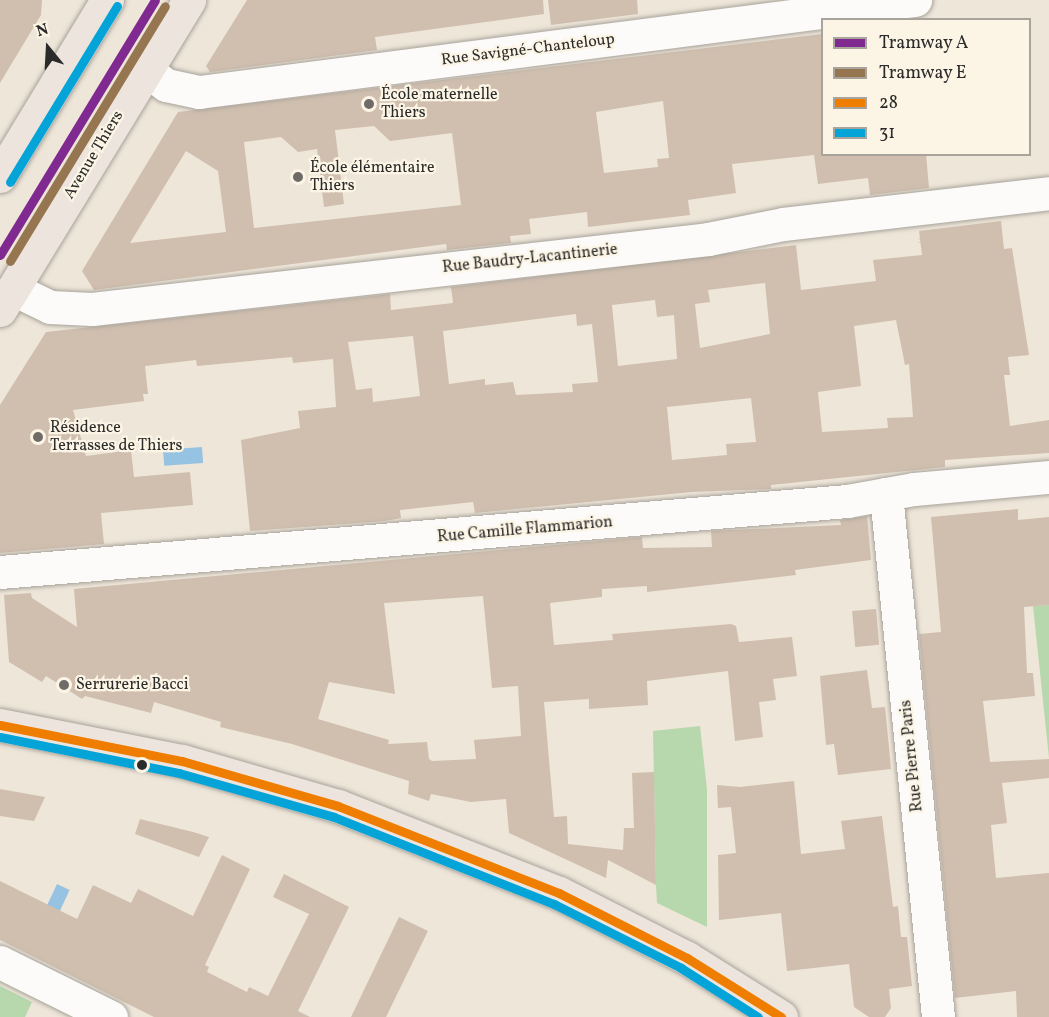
<!DOCTYPE html>
<meta charset="utf-8">
<style>
body{margin:0}
#map{position:relative;width:1049px;height:1017px;overflow:hidden;background:#eee6d9;font-family:Vollkorn,serif}
div>[style]{position:absolute}
.green>*{inset:0;background:#b6d8ac}
.water>*{inset:0;background:#97c3e3;transform-origin:0 0}
.building>*{inset:0;background:#d0bfaf;transform-origin:0 0}
.roads{filter:drop-shadow(0 0 2px #a8a39b) drop-shadow(0 0 2px #a8a39b)}
.minor>*{height:33px;margin:-16.5px;padding:0 16.5px;transform-origin:16.5px;border-radius:16.5px;background:#fcfbf9}
.major>*{height:33px;margin:-16.5px;padding:0 16.5px;transform-origin:16.5px;border-radius:16.5px;background:#ede5dd}
.bus-1>*{height:9px;margin:-4.5px;padding:0 4.5px;transform-origin:4.5px;border-radius:4.5px;background:#ee7d00}
.bus-2>*{height:9px;margin:-4.5px;padding:0 4.5px;transform-origin:4.5px;border-radius:4.5px;background:#04a4d8}
.tram-1>*{height:9px;margin:-4.5px;padding:0 4.5px;transform-origin:4.5px;border-radius:4.5px;background:#802990}
.tram-2>*{height:9px;margin:-4.5px;padding:0 4.5px;transform-origin:4.5px;border-radius:4.5px;background:#967651}
.dots>*{width:16px;height:16px;translate:-50% -50%;box-sizing:border-box;border:3px solid #fcf5e5;border-radius:50%}
span{translate:-50% -50%;white-space:nowrap;text-align:center;line-height:1.15;-webkit-text-stroke:4.5px #fcf5e5;paint-order:stroke}
.street-label{font-size:16px;color:#2b2b2b}
.poi-label{font-size:16px;color:#2b2b2b}
.left{translate:0 -50%;text-align:left}
.legend{position:absolute;left:821px;top:18px;width:210px;height:138px;box-sizing:border-box;background:#fcf5e5;border:2px solid #a8a49b;margin:0;padding:8px 10px;list-style:none;font-size:18px;color:#2b2b2b}
.legend li{display:flex;align-items:center;gap:12px;height:30px}
.legend b{width:30px;border:2px solid #a8a49b}
.north{position:absolute;left:18px;top:18px;width:60px;height:60px;-webkit-text-stroke:4px #fcf5e5;paint-order:stroke;rotate:342deg;font-size:16px;font-weight:700;line-height:24px;text-align:center;color:#2b2b2b}
.north::after{content:'';display:block;margin:auto;width:21px;height:27px;background:#2b2b2b;clip-path:polygon(50% 0,100% 100%,50% 72%,0 100%)}
</style>
<div id="map">
<div class="green">
<i style="clip-path:polygon(1049px 605px,1049px 758px,1033px 606px)"></i>
<i style="clip-path:polygon(700px 726px,707px 790px,707px 927px,657px 903px,656px 885px,653px 731px)"></i>
<i style="clip-path:polygon(0 986px,32px 1002px,25px 1017px,0 1017px)"></i>
</div>
<div class="water">
<i style="left:202px;top:447px;width:16px;height:39px;rotate:86deg"></i>
<i style="left:57px;top:884px;width:14px;height:30px;rotate:25deg"></i>
</div>
<div class="building">
<i style="clip-path:polygon(0 0,42px 0,41px 15px,0 83px)"></i>
<i style="clip-path:polygon(247px 0,543px 0,544px 14px,375px 37px,377px 50px,210px 72px,206px 66px)"></i>
<i style="clip-path:polygon(548px 0,637px 0,638px 14px,551px 25px)"></i>
<i style="clip-path:polygon(evenodd,822px 34px,822px 154px,816px 154px,926px 154px,929px 188px,870px 195px,868px 178px,818px 184px,814px 155px,732px 164px,736px 193px,688px 200px,690px 215px,588px 227px,587px 212px,529px 219px,531px 234px,510px 236px,511px 243px,447px 250px,446px 244px,94px 290px,82px 271px,178px 112px,822px 34px,663px 101px,669px 158px,657px 159px,658px 167px,604px 173px,596px 112px,663px 101px,822px 34px,374px 126px,390px 141px,452px 133px,461px 205px,254px 228px,244px 142px,281px 137px,298px 152px,317px 149px,324px 207px,344px 204px,335px 130px,374px 126px,822px 34px,186px 151px,218px 171px,226px 232px,130px 243px,186px 151px)"></i>
<i style="clip-path:polygon(evenodd,1001px 221px,1004px 249px,1012px 248px,1029px 355px,1008px 357px,1010px 375px,1004px 375px,1010px 426px,1049px 420px,1049px 453px,945px 460px,945px 467px,771px 485px,771px 489px,692px 492px,475px 513px,473px 502px,400px 510px,401px 518px,385px 521px,250px 531px,241px 440px,300px 428px,298px 411px,336px 407px,333px 359px,293px 363px,292px 357px,197px 366px,196px 360px,145px 366px,148px 394px,143px 394px,144px 401px,73px 410px,86px 456px,131px 450px,134px 477px,190px 472px,193px 505px,101px 513px,104px 544px,0 553px,0 405px,46px 332px,390px 294px,391px 310px,453px 303px,451px 287px,796px 245px,801px 290px,876px 281px,873px 260px,922px 255px,919px 231px,1001px 221px,765px 283px,770px 334px,700px 348px,695px 304px,710px 302px,708px 290px,765px 283px,1001px 221px,655px 300px,657px 317px,674px 315px,677px 359px,618px 366px,612px 305px,655px 300px,1001px 221px,576px 314px,577px 326px,592px 324px,598px 382px,572px 384px,573px 392px,516px 395px,513px 382px,485px 385px,485px 379px,449px 384px,443px 331px,576px 314px,1001px 221px,896px 320px,905px 365px,909px 364px,913px 417px,887px 418px,888px 428px,822px 432px,818px 392px,861px 386px,854px 326px,896px 320px,1001px 221px,413px 336px,420px 396px,373px 402px,372px 388px,356px 390px,348px 342px,413px 336px,1001px 221px,751px 398px,756px 442px,726px 444px,727px 455px,672px 460px,667px 407px,751px 398px)"></i>
<i style="clip-path:polygon(1018px 509px,1018px 520px,1049px 517px,1049px 605px,1024px 607px,1027px 673px,1033px 673px,1035px 696px,983px 701px,990px 762px,1049px 759px,1049px 778px,1002px 783px,1007px 823px,991px 825px,996px 878px,1049px 873px,1049px 1017px,1017px 1017px,1016px 991px,955px 998px,919px 634px,941px 632px,931px 517px)"></i>
<i style="clip-path:polygon(evenodd,867px 516px,871px 560px,795px 570px,796px 575px,647px 592px,647px 586px,602px 589px,602px 597px,550px 603px,554px 645px,613px 640px,612px 634px,624px 633px,731px 624px,736px 626px,739px 642px,792px 637px,797px 676px,773px 679px,776px 700px,759px 702px,763px 737px,735px 741px,728px 671px,647px 681px,648px 705px,589px 709px,589px 699px,544px 702px,554px 817px,567px 816px,568px 844px,623px 850px,624px 828px,634px 828px,632px 773px,654px 772px,656px 885px,608px 860px,606px 878px,509px 833px,506px 799px,471px 802px,431px 794px,429px 801px,408px 794px,409px 781px,292px 744px,220px 727px,221px 722px,154px 702px,151px 713px,85px 696px,82px 699px,46px 676px,42px 682px,9px 662px,4px 595px,31px 593px,32px 598px,77px 627px,74px 589px,642px 537px,643px 548px,712px 547px,711px 531px,841px 525px,840px 520px,867px 516px,483px 596px,492px 688px,518px 686px,521px 736px,474px 740px,476px 759px,432px 761px,429px 759px,427px 742px,388px 744px,389px 740px,318px 719px,329px 682px,395px 694px,384px 603px,483px 596px)"></i>
<i style="left:876px;top:609px;width:36px;height:24px;rotate:85deg"></i>
<i style="clip-path:polygon(867px 670px,872px 708px,885px 707px,891px 769px,838px 775px,834px 744px,826px 745px,820px 676px)"></i>
<i style="clip-path:polygon(794px 781px,801px 854px,845px 849px,841px 821px,882px 816px,893px 907px,898px 906px,901px 937px,907px 937px,912px 986px,889px 989px,891px 1008px,885px 1017px,869px 1017px,854px 1007px,849px 964px,787px 971px,781px 913px,719px 920px,718px 855px,736px 853px,731px 807px,718px 808px,717px 785px,740px 787px)"></i>
<i style="clip-path:polygon(0 789px,45px 797px,34px 821px,0 816px)"></i>
<i style="clip-path:polygon(140px 819px,193px 832px,209px 837px,199px 857px,135px 834px)"></i>
<i style="clip-path:polygon(222px 855px,250px 869px,205px 965px,209px 967px,207px 972px,247px 992px,249px 987px,268px 996px,309px 914px,273px 897px,284px 874px,349px 907px,298px 1011px,310px 1017px,154px 1017px,0 940px,0 881px,77px 919px,93px 885px,131px 903px,138px 889px,193px 916px)"></i>
<i style="clip-path:polygon(399px 917px,428px 931px,386px 1017px,351px 1017px)"></i>
</div>
<div class="roads">
<div class="minor">
<i style="left:146px;top:70px;width:25px;rotate:37deg"></i>
<i style="left:166px;top:85px;width:34px;rotate:12deg"></i>
<i style="left:199px;top:92px;width:722px;rotate:-7.32deg"></i>
<i style="left:13px;top:289px;width:41px;rotate:25.9deg"></i>
<i style="left:50px;top:307px;width:42px;rotate:2.7deg"></i>
<i style="left:92px;top:309px;width:620px;rotate:-6.48deg"></i>
<i style="left:708px;top:239px;width:76px;rotate:-11.3deg"></i>
<i style="left:783px;top:224px;width:268px;rotate:-6.6deg"></i>
<i style="left:886px;top:494px;width:526px;rotate:84.32deg"></i>
<i style="left:0;top:572px;width:850px;rotate:-4.79deg"></i>
<i style="left:847px;top:501px;width:68px;rotate:-10.2deg"></i>
<i style="left:914px;top:489px;width:136px;rotate:-5.1deg"></i>
<i style="left:0;top:962px;width:124px;rotate:26.4deg"></i>
</div>
<div class="major">
<i style="left:0;top:176px;width:206px;rotate:-58.7deg"></i>
<i style="left:0;top:310px;width:363px;rotate:-58.6deg"></i>
<i style="left:0;top:725px;width:186px;rotate:11.2deg"></i>
<i style="left:182px;top:761px;width:162px;rotate:16.1deg"></i>
<i style="left:338px;top:806px;width:238px;rotate:21.5deg"></i>
<i style="left:559px;top:893px;width:144px;rotate:26.9deg"></i>
<i style="left:687px;top:958px;width:111px;rotate:32.1deg"></i>
</div>
</div>
<div class="bus-1">
<i style="left:0;top:725px;width:186px;rotate:11.2deg"></i>
<i style="left:182px;top:761px;width:162px;rotate:16.1deg"></i>
<i style="left:338px;top:806px;width:238px;rotate:21.5deg"></i>
<i style="left:559px;top:893px;width:144px;rotate:26.9deg"></i>
<i style="left:687px;top:958px;width:111px;rotate:32.1deg"></i>
</div>
<div class="bus-2">
<i style="left:10px;top:182px;width:206px;rotate:-58.7deg"></i>
<i style="left:0;top:737px;width:183px;rotate:11.4deg"></i>
<i style="left:179px;top:773px;width:161px;rotate:15.8deg"></i>
<i style="left:334px;top:817px;width:237px;rotate:21.6deg"></i>
<i style="left:554px;top:904px;width:142px;rotate:26.7deg"></i>
<i style="left:681px;top:968px;width:91px;rotate:32.5deg"></i>
</div>
<div class="tram-1">
<i style="left:0;top:255px;width:298px;rotate:-58.7deg"></i>
</div>
<div class="tram-2">
<i style="left:10px;top:261px;width:298px;rotate:-58.7deg"></i>
</div>
<div class="dots">
<i style="left:369px;top:104px;background:#6f6c68"></i>
<i style="left:298px;top:177px;background:#6f6c68"></i>
<i style="left:38px;top:437px;background:#6f6c68"></i>
<i style="left:64px;top:685px;background:#6f6c68"></i>
<i style="left:142px;top:765px;background:#2b2b2b"></i>
</div>
<div class="street-label">
<span style="left:528px;top:50px;rotate:-7deg">Rue Savigné-Chanteloup</span>
<span style="left:94px;top:155px;rotate:-59deg">Avenue Thiers</span>
<span style="left:530px;top:259px;rotate:-6deg">Rue Baudry-Lacantinerie</span>
<span style="left:525px;top:530px;rotate:-5deg">Rue Camille Flammarion</span>
<span style="left:912px;top:756px;rotate:-96deg">Rue Pierre Paris</span>
</div>
<div class="poi-label">
<span class="left" style="left:381px;top:104px">École maternelle<br>Thiers</span>
<span class="left" style="left:310px;top:177px">École élémentaire<br>Thiers</span>
<span class="left" style="left:50px;top:437px">Résidence<br>Terrasses de Thiers</span>
<span class="left" style="left:76px;top:685px">Serrurerie Bacci</span>
</div>
<ul class="legend">
<li><b style="height:8px;background:#802990"></b>Tramway A</li>
<li><b style="height:8px;background:#967651"></b>Tramway E</li>
<li><b style="height:8px;background:#ee7d00"></b>28</li>
<li><b style="height:8px;background:#04a4d8"></b>31</li>
</ul>
<div class="north">N</div>
</div>
